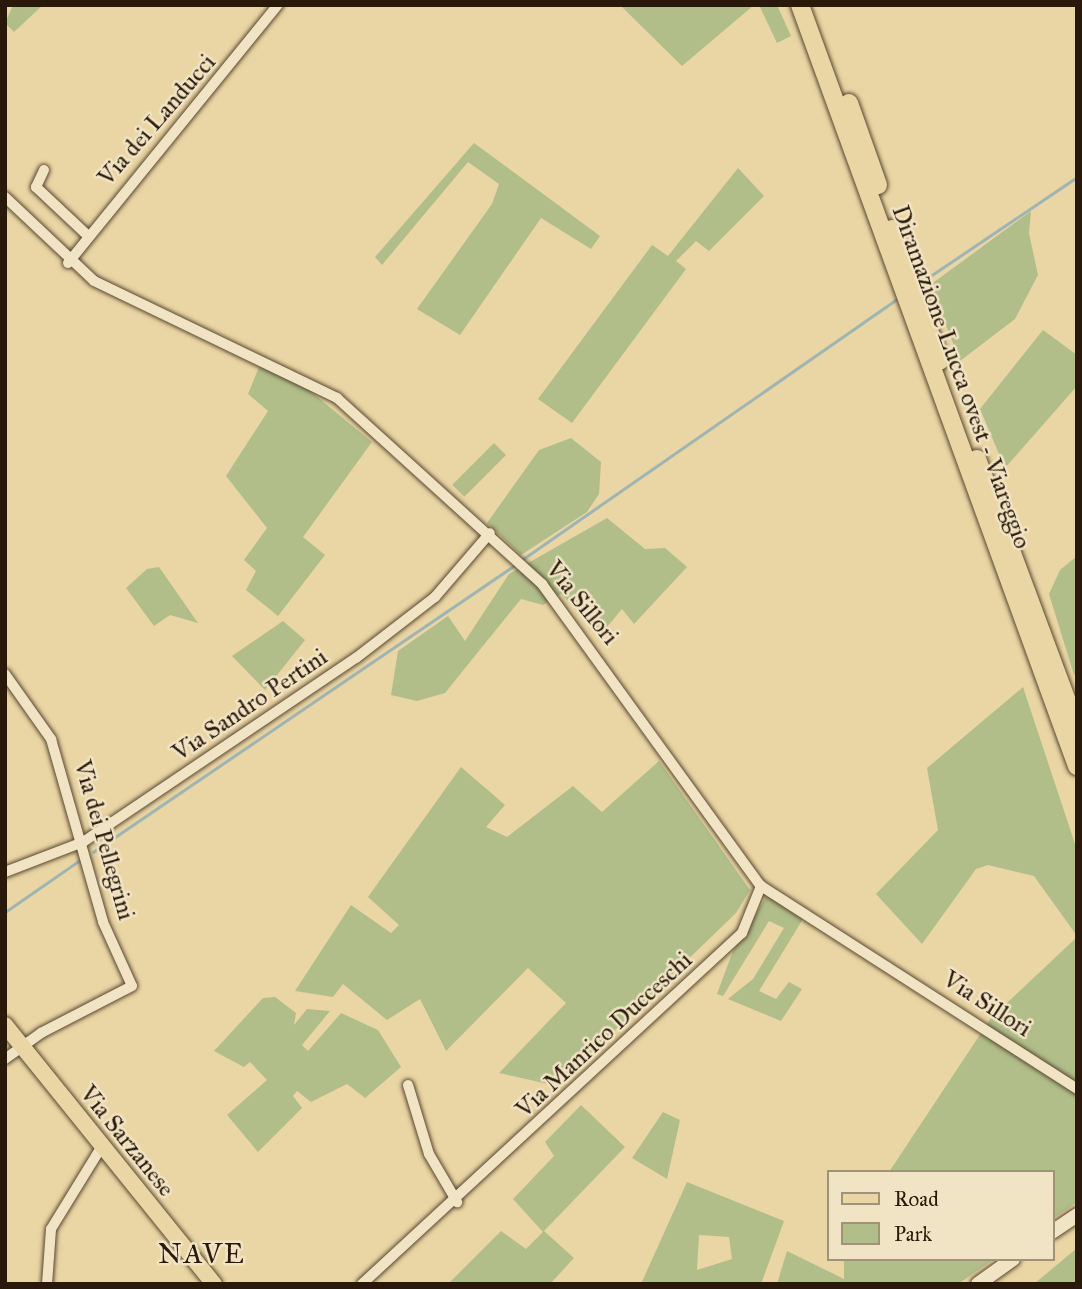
<!DOCTYPE html>
<style>
body{margin:0}
#map{position:relative;width:1082px;height:1289px;overflow:hidden;background:#ead5a4;font-family:"IM FELL Great Primer",serif}
div>[style]{position:absolute}
.green>*{inset:0;background:#b1be8a;transform-origin:0 0}
.stream>*{height:2.5px;margin:-1.25px;padding:0 1.25px;transform-origin:1.25px;border-radius:1.25px;background:#9eb5b3}
.roads{filter:drop-shadow(0 0 2px #584831) drop-shadow(0 0 2px #584831)}
.street>*{height:10px;margin:-5px;padding:0 5px;transform-origin:5px;border-radius:5px;background:#f1e4c4}
.secondary>*{height:14px;margin:-7px;padding:0 7px;transform-origin:7px;border-radius:7px;background:#f1e4c4}
.primary>*{height:16px;margin:-8px;padding:0 8px;transform-origin:8px;border-radius:8px;background:#ead5a4}
.highway>*{height:18px;margin:-9px;padding:0 9px;transform-origin:9px;border-radius:9px;background:#ead5a4}
span{translate:-50% -50%;white-space:nowrap;text-align:center;line-height:1.15;-webkit-text-stroke:5px #f1e4c4;paint-order:stroke}
.street-label{font-size:24px;color:#28190b}
.quarter-label{font-size:28px;color:#28190b;letter-spacing:2px}
.frame{position:absolute;inset:0;border:7px solid #28190b;pointer-events:none}
.legend{position:absolute;left:827px;top:1170px;width:228px;height:91px;box-sizing:border-box;background:#f1e4c4;border:2px solid #a1937a;margin:0;padding:9px 12px;list-style:none;font-size:21px;color:#28190b}
.legend li{display:flex;align-items:center;gap:14px;height:35px}
.legend b{width:35px;border:2px solid #a1937a}
</style>
<div id="map">
<div class="green">
<i style="clip-path:polygon(13px 5px,43px 5px,14px 32px,5px 23px)"></i>
<i style="clip-path:polygon(754px 5px,682px 66px,621px 6px,621px 5px)"></i>
<i style="clip-path:polygon(759px 5px,777px 5px,791px 36px,777px 43px)"></i>
<i style="clip-path:polygon(474px 143px,600px 236px,591px 249px,541px 218px,460px 335px,417px 309px,492px 204px,499px 184px,468px 162px,382px 265px,375px 257px)"></i>
<i style="clip-path:polygon(738px 168px,764px 196px,709px 251px,696px 241px,676px 261px,686px 269px,572px 423px,538px 399px,652px 245px,668px 256px)"></i>
<i style="clip-path:polygon(1031px 211px,1029px 233px,1038px 275px,1015px 319px,960px 361px,930px 285px)"></i>
<i style="clip-path:polygon(1043px 330px,1077px 355px,1077px 386px,1005px 468px,980px 409px)"></i>
<i style="clip-path:polygon(259px 367px,304px 386px,372px 442px,303px 537px,325px 555px,278px 616px,246px 590px,256px 571px,244px 560px,267px 528px,226px 476px,268px 411px,248px 394px)"></i>
<i style="clip-path:polygon(571px 438px,601px 462px,599px 494px,587px 512px,521px 555px,487px 523px,539px 450px)"></i>
<i style="left:494px;top:443px;width:17px;height:59px;rotate:45deg"></i>
<i style="clip-path:polygon(607px 518px,645px 549px,665px 548px,687px 567px,634px 624px,622px 609px,601px 634px,561px 594px,543px 605px,521px 599px,445px 693px,417px 701px,391px 695px,398px 651px,448px 616px,465px 641px,509px 574px)"></i>
<i style="clip-path:polygon(1077px 556px,1077px 673px,1074px 675px,1049px 594px,1060px 570px)"></i>
<i style="clip-path:polygon(159px 567px,198px 623px,170px 615px,154px 626px,126px 588px,147px 569px)"></i>
<i style="clip-path:polygon(283px 621px,305px 640px,265px 690px,232px 656px)"></i>
<i style="clip-path:polygon(1023px 687px,1077px 850px,1077px 936px,1034px 876px,988px 865px,976px 869px,922px 944px,876px 894px,938px 830px,927px 768px)"></i>
<i style="clip-path:polygon(659px 761px,750px 890px,736px 913px,557px 1086px,499px 1073px,566px 1003px,528px 968px,446px 1051px,420px 999px,387px 1020px,343px 984px,333px 997px,295px 991px,351px 905px,391px 933px,399px 925px,368px 897px,461px 767px,505px 805px,486px 827px,507px 837px,573px 786px,602px 812px)"></i>
<i style="clip-path:polygon(767px 896px,803px 919px,759px 991px,776px 999px,789px 982px,802px 989px,781px 1021px,728px 999px,753px 979px,784px 928px,769px 921px,723px 996px,717px 994px,733px 951px)"></i>
<i style="clip-path:polygon(1077px 937px,1077px 1202px,1052px 1219px,1052px 1172px,889px 1172px,991px 1018px)"></i>
<i style="clip-path:polygon(275px 997px,296px 1013px,294px 1025px,307px 1009px,330px 1011px,302px 1045px,308px 1051px,341px 1013px,378px 1030px,401px 1067px,365px 1098px,347px 1084px,311px 1102px,297px 1091px,293px 1096px,302px 1108px,258px 1152px,227px 1115px,267px 1080px,250px 1062px,244px 1067px,214px 1051px,263px 998px)"></i>
<i style="clip-path:polygon(581px 1105px,625px 1147px,544px 1231px,574px 1258px,550px 1284px,448px 1284px,501px 1231px,526px 1249px,543px 1232px,513px 1199px,554px 1156px,545px 1142px)"></i>
<i style="clip-path:polygon(663px 1112px,680px 1120px,667px 1179px,632px 1158px)"></i>
<i style="clip-path:polygon(evenodd,687px 1182px,784px 1221px,761px 1284px,641px 1284px,687px 1182px,699px 1235px,729px 1237px,732px 1259px,697px 1270px,699px 1235px)"></i>
<i style="clip-path:polygon(1077px 1248px,1077px 1284px,1034px 1284px)"></i>
<i style="clip-path:polygon(787px 1251px,844px 1279px,844px 1259px,994px 1259px,958px 1284px,777px 1284px)"></i>
</div>
<div class="stream">
<i style="left:920px;top:283px;width:189px;rotate:-34deg"></i>
<i style="left:523px;top:559px;width:455px;rotate:-34.8deg"></i>
<i style="left:93px;top:852px;width:510px;rotate:-34.22deg"></i>
<i style="left:5px;top:912px;width:91px;rotate:-34.7deg"></i>
</div>
<div class="roads">
<div class="street">
<i style="left:44px;top:170px;width:19px;rotate:115deg"></i>
<i style="left:36px;top:187px;width:69px;rotate:43.2deg"></i>
<i style="left:5px;top:197px;width:122px;rotate:43.3deg"></i>
<i style="left:94px;top:281px;width:270px;rotate:25.7deg"></i>
<i style="left:337px;top:398px;width:277px;rotate:42.2deg"></i>
<i style="left:542px;top:584px;width:373px;rotate:54.1deg"></i>
<i style="left:761px;top:886px;width:376px;rotate:32.7deg"></i>
<i style="left:68px;top:263px;width:333px;rotate:-50.9deg"></i>
<i style="left:5px;top:674px;width:80px;rotate:54.7deg"></i>
<i style="left:51px;top:739px;width:190px;rotate:74.1deg"></i>
<i style="left:103px;top:922px;width:70px;rotate:65.6deg"></i>
<i style="left:132px;top:986px;width:102px;rotate:152.7deg"></i>
<i style="left:41px;top:1033px;width:44px;rotate:144.2deg"></i>
<i style="left:5px;top:872px;width:84px;rotate:-21deg"></i>
<i style="left:83px;top:842px;width:329px;rotate:-34deg"></i>
<i style="left:356px;top:658px;width:100px;rotate:-37.7deg"></i>
<i style="left:435px;top:597px;width:84px;rotate:-49.3deg"></i>
<i style="left:408px;top:1085px;width:72px;rotate:73.1deg"></i>
<i style="left:429px;top:1154px;width:56px;rotate:59.7deg"></i>
<i style="left:47px;top:1284px;width:55px;rotate:-85.8deg"></i>
<i style="left:51px;top:1229px;width:97px;rotate:-58.4deg"></i>
<i style="left:362px;top:1284px;width:517px;rotate:-42.73deg"></i>
<i style="left:742px;top:933px;width:51px;rotate:-68deg"></i>
</div>
<div class="secondary">
<i style="left:1052px;top:1232px;width:30px;rotate:-34deg"></i>
<i style="left:978px;top:1284px;width:43px;rotate:-35.5deg"></i>
</div>
<div class="primary">
<i style="left:5px;top:1025px;width:333px;rotate:51.1deg"></i>
</div>
<div class="highway">
<i style="left:800px;top:5px;width:810px;rotate:70deg"></i>
<i style="left:849px;top:103px;width:87px;rotate:70.5deg"></i>
<i style="left:892px;top:229px;width:140px;rotate:69.9deg"></i>
<i style="left:977px;top:459px;width:287px;rotate:69.6deg"></i>
</div>
</div>
<div class="street-label">
<span style="left:157px;top:120px;rotate:-49deg">Via dei Landucci</span>
<span style="left:961px;top:377px;rotate:70deg">Diramazione Lucca ovest - Viareggio</span>
<span style="left:582px;top:603px;rotate:51deg">Via Sillori</span>
<span style="left:250px;top:705px;rotate:-34deg">Via Sandro Pertini</span>
<span style="left:104px;top:840px;rotate:74deg">Via dei Pellegrini</span>
<span style="left:987px;top:1004px;rotate:33deg">Via Sillori</span>
<span style="left:604px;top:1035px;rotate:-43deg">Via Manrico Ducceschi</span>
<span style="left:127px;top:1141px;rotate:51deg">Via Sarzanese</span>
</div>
<div class="quarter-label">
<span style="left:202px;top:1254px">NAVE</span>
</div>
<div class="frame"></div>
<ul class="legend">
<li><b style="height:9px;background:#ead5a4"></b>Road</li>
<li><b style="height:19px;background:#b1be8a"></b>Park</li>
</ul>
</div>
